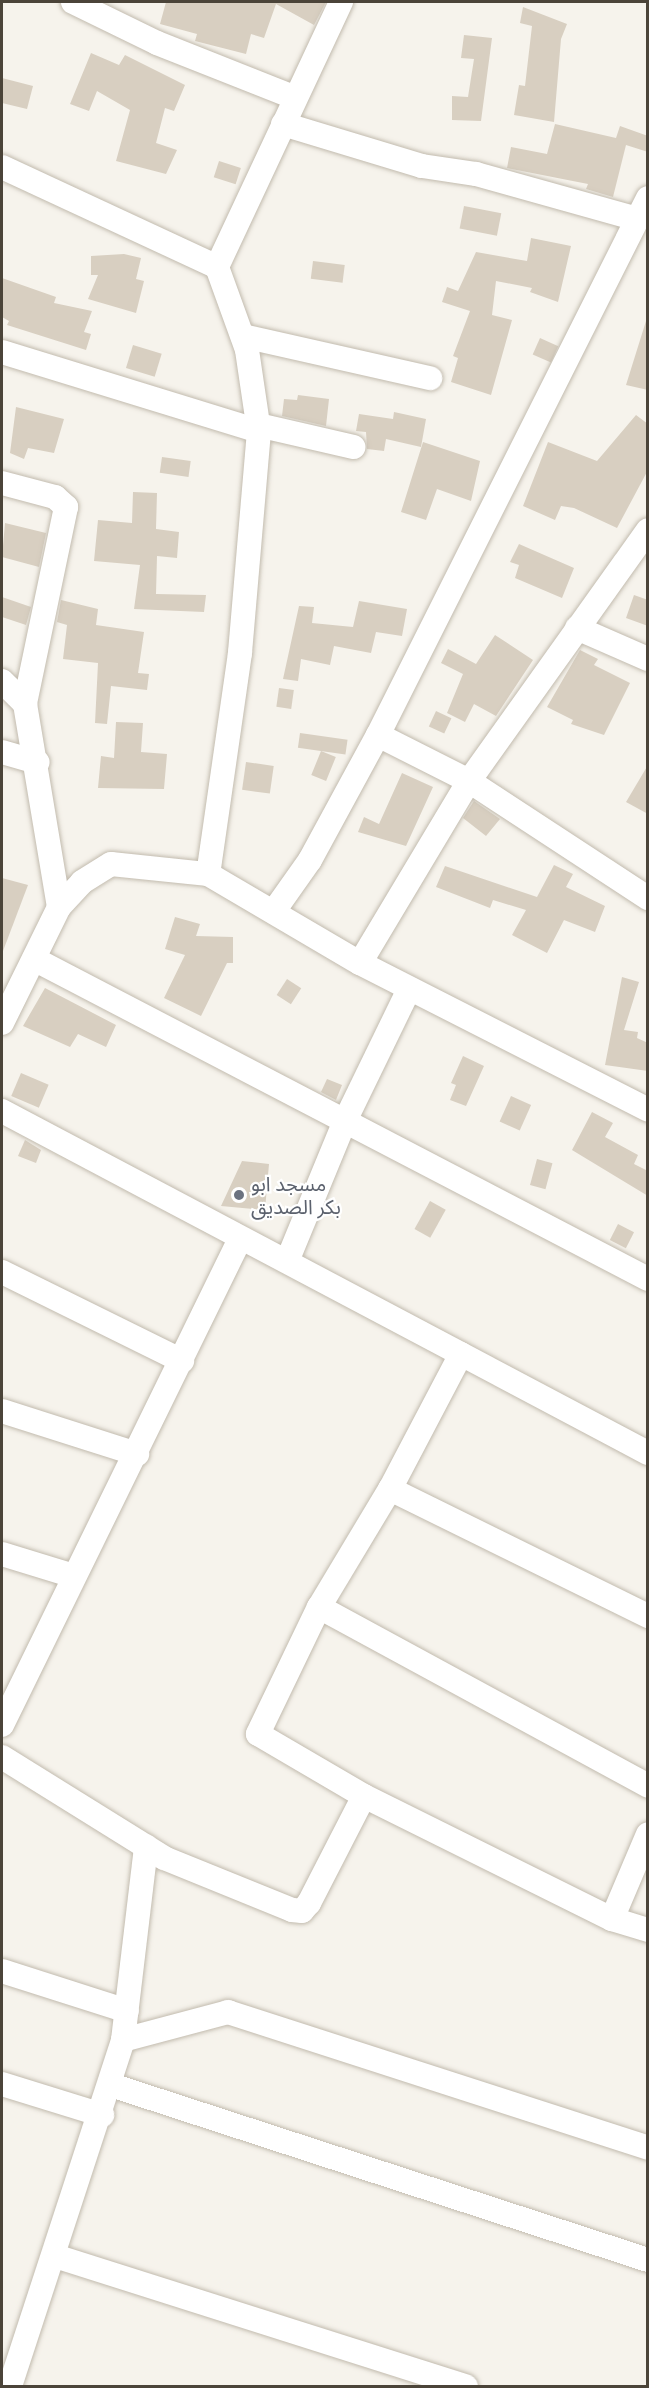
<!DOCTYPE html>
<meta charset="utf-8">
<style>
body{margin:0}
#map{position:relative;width:649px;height:2388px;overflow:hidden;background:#f6f3ec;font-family:"Fira Sans Condensed","Noto Sans Arabic",sans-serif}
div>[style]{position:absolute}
.building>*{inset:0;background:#d8cfc1;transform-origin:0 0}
.roads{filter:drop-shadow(0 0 2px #c2bbae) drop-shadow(0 0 2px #c2bbae)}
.street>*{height:24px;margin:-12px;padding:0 12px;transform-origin:12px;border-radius:12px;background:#fff}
.dots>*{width:16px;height:16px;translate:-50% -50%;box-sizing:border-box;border:3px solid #fff;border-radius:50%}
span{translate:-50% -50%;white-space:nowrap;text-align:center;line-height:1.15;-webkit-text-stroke:4.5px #fff;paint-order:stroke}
.worship-label{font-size:20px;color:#5b616d}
.left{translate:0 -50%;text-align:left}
.frame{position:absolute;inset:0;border:3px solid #4b4439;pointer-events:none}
</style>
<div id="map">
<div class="building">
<i style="clip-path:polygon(166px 2px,326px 2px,314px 25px,276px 4px,264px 38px,251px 34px,246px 54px,195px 41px,197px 34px,160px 24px)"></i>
<i style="clip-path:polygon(523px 7px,567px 24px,561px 39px,554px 122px,514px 115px,519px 85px,525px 86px,532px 26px,520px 23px)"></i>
<i style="clip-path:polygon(464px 35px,492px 38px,481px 121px,452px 120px,452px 96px,468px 97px,474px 59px,461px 58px)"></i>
<i style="clip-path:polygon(91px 53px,119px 65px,125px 55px,185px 85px,174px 111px,165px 108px,156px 143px,177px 150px,166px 174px,116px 161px,130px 110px,97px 91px,89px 111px,70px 104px)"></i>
<i style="clip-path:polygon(2px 78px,33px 86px,27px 109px,2px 103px)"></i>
<i style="clip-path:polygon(555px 124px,616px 138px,620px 126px,648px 136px,648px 152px,626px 145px,613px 197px,586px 189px,588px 184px,507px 168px,511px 147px,547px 154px)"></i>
<i style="left:219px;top:161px;width:23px;height:17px;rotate:18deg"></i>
<i style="left:464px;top:206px;width:38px;height:23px;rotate:11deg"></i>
<i style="clip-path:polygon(531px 238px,571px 246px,558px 302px,530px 292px,532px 288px,496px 281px,492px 315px,512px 320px,491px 395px,451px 382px,458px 358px,453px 356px,470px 311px,442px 302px,447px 287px,458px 291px,476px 252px,527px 261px)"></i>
<i style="clip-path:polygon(124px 254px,141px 258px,136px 279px,144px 281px,136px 313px,88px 299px,98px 275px,91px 275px,91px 256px)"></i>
<i style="left:313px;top:261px;width:32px;height:18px;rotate:7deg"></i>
<i style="clip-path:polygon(2px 278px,56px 297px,54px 303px,92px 311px,84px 332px,91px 334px,86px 350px,7px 325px,9px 321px,2px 317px)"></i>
<i style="clip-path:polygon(646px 321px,648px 321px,648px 390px,626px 385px)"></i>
<i style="left:540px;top:338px;width:20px;height:18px;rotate:24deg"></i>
<i style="left:133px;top:345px;width:30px;height:24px;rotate:17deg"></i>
<i style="clip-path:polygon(298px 395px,329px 399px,326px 426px,282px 416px,284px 399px,297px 400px)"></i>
<i style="clip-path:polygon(16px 407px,64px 419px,54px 453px,28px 448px,24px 459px,10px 453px)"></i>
<i style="clip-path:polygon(394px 412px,426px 419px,421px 447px,386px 439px,384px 451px,367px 449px,366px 432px,356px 431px,359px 414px,393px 419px)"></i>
<i style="clip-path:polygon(636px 415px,648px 424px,648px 470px,617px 528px,574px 508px,561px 506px,555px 520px,523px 506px,548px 442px,597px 461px)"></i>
<i style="clip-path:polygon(423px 442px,480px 461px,471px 501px,437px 489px,426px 520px,401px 512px)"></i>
<i style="left:162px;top:457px;width:29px;height:16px;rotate:8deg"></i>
<i style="clip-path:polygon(133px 492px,157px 493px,156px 529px,179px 532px,177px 558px,157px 556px,156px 594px,206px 595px,204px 612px,134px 609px,140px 565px,94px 561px,98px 520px,132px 523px)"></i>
<i style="clip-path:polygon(5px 523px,46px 533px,39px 567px,2px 557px)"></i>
<i style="clip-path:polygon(519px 544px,574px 568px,562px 598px,515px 578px,519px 565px,510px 562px)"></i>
<i style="clip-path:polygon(634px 595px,648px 600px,648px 626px,626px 618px)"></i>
<i style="clip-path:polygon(2px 597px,31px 607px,26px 625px,2px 617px)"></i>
<i style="clip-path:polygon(61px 600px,98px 609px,96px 625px,144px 632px,138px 673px,149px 674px,147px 690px,111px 686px,107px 724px,95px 723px,98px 663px,63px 659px,67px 625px,57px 622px)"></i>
<i style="clip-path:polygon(359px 601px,407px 609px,402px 636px,376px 632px,371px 653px,334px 646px,330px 665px,301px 659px,298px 681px,283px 679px,299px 606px,314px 607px,312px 623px,353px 627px)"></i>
<i style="clip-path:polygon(495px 635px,533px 660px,496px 716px,474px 704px,465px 722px,447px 713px,463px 674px,441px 663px,448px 649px,476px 664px)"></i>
<i style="clip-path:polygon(580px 650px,598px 659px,594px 665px,630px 683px,604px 735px,571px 724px,573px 720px,547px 707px)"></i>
<i style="left:279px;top:688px;width:15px;height:19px;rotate:8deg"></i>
<i style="left:436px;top:711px;width:17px;height:17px;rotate:25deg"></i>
<i style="clip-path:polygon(116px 722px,143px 723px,141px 752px,167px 754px,164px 789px,98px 788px,101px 756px,114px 758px)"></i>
<i style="left:300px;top:733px;width:48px;height:15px;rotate:8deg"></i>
<i style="left:321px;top:751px;width:16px;height:26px;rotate:22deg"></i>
<i style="left:246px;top:762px;width:28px;height:28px;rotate:8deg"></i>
<i style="clip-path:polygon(648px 765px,648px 814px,626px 802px)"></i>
<i style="clip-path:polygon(402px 773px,433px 787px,406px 846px,358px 832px,364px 817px,379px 824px)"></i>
<i style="clip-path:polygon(474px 801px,500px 819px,486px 836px,463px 818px)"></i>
<i style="clip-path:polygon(554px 865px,573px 874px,566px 887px,605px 906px,595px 932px,564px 920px,547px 953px,512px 935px,526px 910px,493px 900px,490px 908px,436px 887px,445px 866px,537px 897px)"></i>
<i style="clip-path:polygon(2px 878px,28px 885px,3px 951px,2px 951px)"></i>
<i style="clip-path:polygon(175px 917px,200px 924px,196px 936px,233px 937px,233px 963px,227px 963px,201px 1016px,164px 998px,185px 955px,165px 949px)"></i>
<i style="clip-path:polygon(622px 977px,639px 982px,624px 1030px,638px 1032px,637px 1038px,648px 1043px,648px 1071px,605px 1065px)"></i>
<i style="left:287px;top:979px;width:17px;height:19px;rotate:33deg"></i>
<i style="clip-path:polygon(45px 988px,116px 1025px,106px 1047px,78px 1034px,70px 1047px,23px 1026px)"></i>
<i style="clip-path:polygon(463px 1056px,484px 1066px,466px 1106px,450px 1100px,456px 1085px,451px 1083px)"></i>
<i style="left:21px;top:1073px;width:30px;height:25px;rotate:23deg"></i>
<i style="clip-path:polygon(327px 1079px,342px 1085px,336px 1100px,321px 1092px)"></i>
<i style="left:511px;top:1096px;width:22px;height:28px;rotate:24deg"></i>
<i style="clip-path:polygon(592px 1112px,613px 1123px,605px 1137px,638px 1155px,634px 1164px,648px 1171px,648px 1196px,572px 1150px)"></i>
<i style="clip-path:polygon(25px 1140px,41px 1150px,36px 1163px,18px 1156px)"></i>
<i style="left:537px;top:1159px;width:16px;height:27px;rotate:15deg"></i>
<i style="clip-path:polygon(242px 1161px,269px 1164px,265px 1210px,221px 1206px)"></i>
<i style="left:430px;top:1201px;width:18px;height:32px;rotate:29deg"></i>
<i style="left:618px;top:1224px;width:18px;height:18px;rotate:27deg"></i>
</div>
<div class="roads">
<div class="street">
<i style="left:73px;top:2px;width:93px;rotate:26deg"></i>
<i style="left:157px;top:43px;width:149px;rotate:21.6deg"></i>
<i style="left:341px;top:2px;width:293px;rotate:115.1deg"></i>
<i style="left:217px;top:267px;width:88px;rotate:70.1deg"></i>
<i style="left:247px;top:350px;width:82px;rotate:81.6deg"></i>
<i style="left:259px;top:431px;width:223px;rotate:94.9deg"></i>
<i style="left:240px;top:653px;width:223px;rotate:98.2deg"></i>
<i style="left:208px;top:874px;width:176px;rotate:30.4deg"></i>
<i style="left:360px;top:963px;width:323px;rotate:27deg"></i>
<i style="left:283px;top:124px;width:145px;rotate:16.8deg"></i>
<i style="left:422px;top:166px;width:55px;rotate:8.4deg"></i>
<i style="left:476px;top:174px;width:167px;rotate:15.6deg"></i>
<i style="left:2px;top:167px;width:237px;rotate:24.9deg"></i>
<i style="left:243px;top:336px;width:192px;rotate:12.7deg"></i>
<i style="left:2px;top:352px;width:269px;rotate:17.1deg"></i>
<i style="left:258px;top:425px;width:98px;rotate:13deg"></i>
<i style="left:2px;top:483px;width:55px;rotate:14.8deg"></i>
<i style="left:55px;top:497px;width:15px;rotate:42deg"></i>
<i style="left:66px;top:507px;width:201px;rotate:101.8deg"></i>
<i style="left:577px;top:628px;width:77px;rotate:23.6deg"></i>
<i style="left:2px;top:681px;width:33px;rotate:45deg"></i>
<i style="left:25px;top:704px;width:206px;rotate:80.5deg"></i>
<i style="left:378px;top:735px;width:102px;rotate:26.8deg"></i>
<i style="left:469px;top:781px;width:214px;rotate:33.2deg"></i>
<i style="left:2px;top:752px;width:37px;rotate:16deg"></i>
<i style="left:274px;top:911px;width:62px;rotate:-54.8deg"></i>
<i style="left:310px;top:860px;width:142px;rotate:-61.5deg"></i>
<i style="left:378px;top:735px;width:601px;rotate:-63.31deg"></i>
<i style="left:34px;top:959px;width:692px;rotate:27.53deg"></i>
<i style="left:360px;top:963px;width:212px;rotate:-59.1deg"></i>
<i style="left:469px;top:781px;width:308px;rotate:-54.5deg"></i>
<i style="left:2px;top:1023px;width:129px;rotate:-63.8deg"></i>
<i style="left:59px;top:907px;width:34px;rotate:-47deg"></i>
<i style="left:82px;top:882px;width:34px;rotate:-32deg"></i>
<i style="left:111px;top:864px;width:98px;rotate:5.9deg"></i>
<i style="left:2px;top:1111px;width:731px;rotate:27.9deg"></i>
<i style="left:288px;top:1259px;width:149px;rotate:-67.6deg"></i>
<i style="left:345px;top:1121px;width:147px;rotate:-64.1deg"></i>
<i style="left:2px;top:1272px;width:201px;rotate:26.3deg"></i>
<i style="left:461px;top:1354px;width:153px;rotate:117.7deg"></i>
<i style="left:390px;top:1489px;width:138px;rotate:121deg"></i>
<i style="left:319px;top:1607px;width:141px;rotate:115.7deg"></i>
<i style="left:258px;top:1734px;width:123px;rotate:30.3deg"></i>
<i style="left:364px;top:1796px;width:277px;rotate:26.4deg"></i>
<i style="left:612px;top:1919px;width:38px;rotate:17deg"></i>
<i style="left:2px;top:1411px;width:142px;rotate:17.7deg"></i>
<i style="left:390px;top:1489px;width:288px;rotate:26.2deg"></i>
<i style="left:2px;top:1554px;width:75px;rotate:17deg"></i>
<i style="left:319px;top:1607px;width:375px;rotate:28.5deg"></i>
<i style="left:2px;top:1725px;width:541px;rotate:-63.91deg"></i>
<i style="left:2px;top:1757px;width:191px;rotate:31.9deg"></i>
<i style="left:164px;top:1858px;width:138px;rotate:22.1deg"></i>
<i style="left:292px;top:1910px;width:10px;rotate:6deg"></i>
<i style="left:302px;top:1911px;width:11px;rotate:-49deg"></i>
<i style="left:309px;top:1903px;width:120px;rotate:-62.8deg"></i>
<i style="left:612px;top:1919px;width:92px;rotate:-67deg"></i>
<i style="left:2px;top:1971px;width:131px;rotate:17.7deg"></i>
<i style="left:123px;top:2040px;width:109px;rotate:-14.9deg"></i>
<i style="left:228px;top:2012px;width:441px;rotate:17.9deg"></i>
<i style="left:2px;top:2084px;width:105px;rotate:17.2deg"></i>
<i style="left:111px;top:2085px;width:565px;rotate:18.05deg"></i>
<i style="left:55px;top:2256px;width:431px;rotate:17.6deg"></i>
<i style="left:10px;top:2386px;width:364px;rotate:-71.9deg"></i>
<i style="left:123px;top:2040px;width:195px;rotate:-83.2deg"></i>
</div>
</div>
<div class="dots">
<i style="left:239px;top:1195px;background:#6b7280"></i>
</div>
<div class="worship-label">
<span class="left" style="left:251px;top:1196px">مسجد ابو<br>بكر الصديق</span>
</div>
<div class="frame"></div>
</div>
